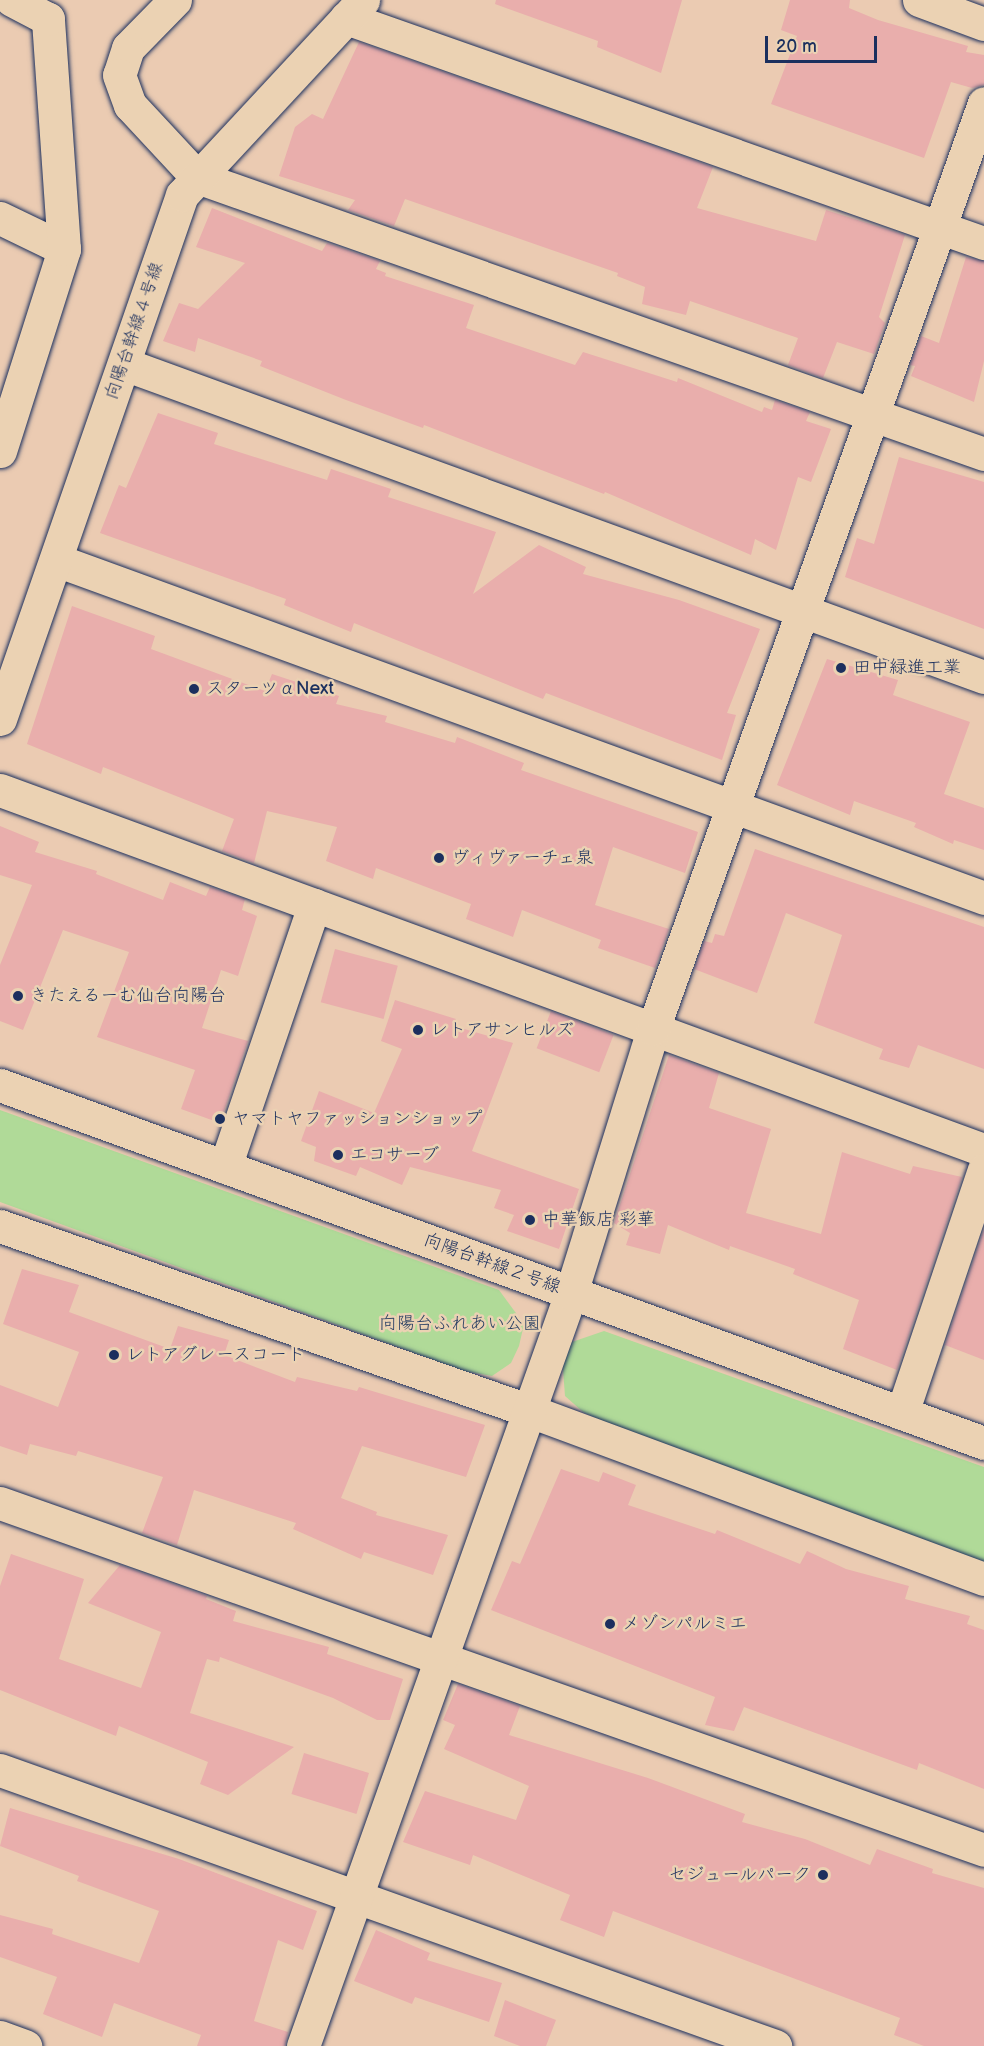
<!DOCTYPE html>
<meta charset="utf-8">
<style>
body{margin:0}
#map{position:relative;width:984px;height:2046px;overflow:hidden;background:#ebcbb2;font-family:"Balsamiq Sans","Klee One",sans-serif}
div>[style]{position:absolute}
.green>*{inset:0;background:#b0da98}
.building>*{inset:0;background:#e9aeac;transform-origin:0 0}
.roads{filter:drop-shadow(0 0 2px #1b2f5e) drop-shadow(0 0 2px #1b2f5e)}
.minor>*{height:33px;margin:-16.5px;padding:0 16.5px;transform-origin:16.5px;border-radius:16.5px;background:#ebd2b3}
.tertiary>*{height:33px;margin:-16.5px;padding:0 16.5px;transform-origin:16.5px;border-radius:16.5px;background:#ebd2b3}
.dots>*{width:16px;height:16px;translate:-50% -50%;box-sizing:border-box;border:3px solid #ebd2b3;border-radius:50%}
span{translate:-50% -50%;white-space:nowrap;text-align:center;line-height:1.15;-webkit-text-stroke:5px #ebd2b3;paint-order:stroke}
.street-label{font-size:18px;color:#1b2f5e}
.poi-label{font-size:18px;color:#1b2f5e}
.left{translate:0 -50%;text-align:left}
.right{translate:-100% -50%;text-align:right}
.park-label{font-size:18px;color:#2a4064}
.scale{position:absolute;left:765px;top:36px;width:112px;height:27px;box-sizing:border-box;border:3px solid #1b2f5e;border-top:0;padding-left:8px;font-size:18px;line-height:21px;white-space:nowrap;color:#1b2f5e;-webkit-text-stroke:4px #ebd2b3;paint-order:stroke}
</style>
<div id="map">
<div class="green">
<i style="clip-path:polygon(0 1110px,499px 1290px,524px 1324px,519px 1346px,511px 1363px,492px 1376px,464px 1371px,0 1202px)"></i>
<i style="clip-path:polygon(604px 1331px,984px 1467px,984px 1562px,625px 1433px,583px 1412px,565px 1396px,562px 1356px,572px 1342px)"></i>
</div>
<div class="building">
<i style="clip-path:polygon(496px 0,682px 0,661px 73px,597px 47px,598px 41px,495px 4px)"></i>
<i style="clip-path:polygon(790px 0,850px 0,849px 8px,878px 20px,968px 46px,966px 52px,984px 55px,984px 85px,972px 88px,951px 82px,924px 158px,771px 104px,797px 36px,781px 30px)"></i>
<i style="clip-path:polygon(359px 42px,713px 167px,697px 208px,816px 241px,826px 210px,905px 235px,879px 317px,885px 323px,874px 354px,837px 342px,823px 378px,788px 365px,798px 338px,690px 301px,686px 315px,642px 304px,645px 287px,617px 276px,618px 273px,405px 199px,394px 226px,348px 210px,355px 200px,279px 176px,295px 127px,312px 114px,323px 119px)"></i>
<i style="clip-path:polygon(212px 208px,322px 251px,327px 243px,380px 261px,376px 269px,386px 273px,385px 276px,474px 305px,466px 328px,575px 365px,583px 352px,677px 382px,678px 378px,762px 412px,764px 407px,772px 410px,775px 400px,810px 412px,806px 421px,831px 429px,811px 482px,798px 477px,776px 550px,755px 539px,751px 555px,605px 492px,604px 494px,424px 425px,423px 428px,346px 400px,260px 366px,262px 361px,198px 338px,195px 352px,163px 341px,179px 303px,198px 309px,245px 263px,196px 247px)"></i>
<i style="clip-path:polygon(966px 257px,984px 261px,984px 361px,974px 402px,911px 376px,915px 366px,910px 365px,921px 336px,939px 343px)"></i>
<i style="clip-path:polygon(158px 413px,218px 433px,214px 444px,327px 480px,331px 469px,391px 489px,388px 497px,496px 532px,473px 594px,539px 545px,586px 567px,583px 574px,679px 600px,760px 629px,727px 713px,736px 715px,722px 760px,546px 693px,543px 699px,354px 623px,351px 632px,284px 605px,286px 599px,100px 533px,119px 485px,126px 488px)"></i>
<i style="clip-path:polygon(899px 457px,984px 482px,984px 629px,845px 577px,857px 538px,874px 544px)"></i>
<i style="clip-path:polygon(72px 606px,155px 636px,151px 649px,265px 691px,272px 674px,339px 696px,336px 704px,387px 716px,385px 722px,455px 743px,457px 737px,524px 763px,521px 770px,698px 832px,685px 873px,613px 847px,595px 905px,669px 929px,655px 968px,598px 948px,601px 940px,522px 910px,513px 937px,466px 919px,471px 904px,376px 868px,373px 879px,326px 861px,337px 827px,267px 811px,254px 863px,222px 851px,234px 819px,103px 767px,101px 774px,27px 744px)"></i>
<i style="clip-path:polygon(827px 659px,898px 680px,893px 695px,970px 722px,944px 794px,984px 808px,984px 850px,954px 840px,953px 844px,914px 827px,916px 823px,854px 801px,850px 815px,777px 785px)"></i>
<i style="clip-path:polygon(0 826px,39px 842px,35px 852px,97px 871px,96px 874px,163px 900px,170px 882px,206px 896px,210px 887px,245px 899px,242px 910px,257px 916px,238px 976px,221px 970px,202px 1028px,248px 1041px,220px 1123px,181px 1109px,195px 1070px,97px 1037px,129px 952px,63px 930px,23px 1030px,0 1021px,0 965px,32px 885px,0 875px)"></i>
<i style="clip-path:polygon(755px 849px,984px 927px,984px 1069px,918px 1045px,909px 1068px,879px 1059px,883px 1049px,814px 1023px,842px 935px,786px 913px,757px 993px,694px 969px,704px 941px,712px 943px,715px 934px,724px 936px)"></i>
<i style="left:335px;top:949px;width:65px;height:55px;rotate:15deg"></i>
<i style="clip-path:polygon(395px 1000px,456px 1019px,454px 1026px,513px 1043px,472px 1151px,579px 1189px,559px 1249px,507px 1231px,514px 1215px,494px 1208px,501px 1190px,410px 1167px,402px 1185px,360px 1167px,356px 1176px,314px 1161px,316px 1147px,301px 1141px,319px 1091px,374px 1113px,402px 1049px,381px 1041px)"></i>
<i style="left:551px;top:1011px;width:67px;height:40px;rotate:21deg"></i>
<i style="clip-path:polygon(669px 1055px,719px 1073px,709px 1108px,771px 1129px,746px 1213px,821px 1234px,842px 1152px,910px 1174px,913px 1166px,962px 1177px,897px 1370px,843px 1349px,859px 1300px,793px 1274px,795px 1269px,730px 1246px,729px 1250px,668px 1225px,660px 1254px,626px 1245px,630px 1233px,614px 1223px)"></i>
<i style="clip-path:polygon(984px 1229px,984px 1360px,945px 1345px)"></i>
<i style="clip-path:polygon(22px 1269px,79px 1285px,69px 1312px,170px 1349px,178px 1326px,229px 1340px,224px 1355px,295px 1382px,297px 1377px,357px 1391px,359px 1387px,485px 1425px,466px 1477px,362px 1446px,341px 1498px,377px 1512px,376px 1515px,448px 1535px,433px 1575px,364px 1552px,361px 1559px,293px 1529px,296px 1523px,194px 1490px,177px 1545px,142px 1533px,163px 1477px,78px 1451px,76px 1456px,30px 1444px,27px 1455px,0 1446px,0 1385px,58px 1407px,79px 1352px,3px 1324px)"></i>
<i style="clip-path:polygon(561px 1469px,599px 1482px,603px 1472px,636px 1485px,628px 1505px,715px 1534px,717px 1530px,800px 1564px,807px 1551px,846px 1569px,909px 1586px,905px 1599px,970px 1616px,967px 1624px,984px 1630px,984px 1789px,919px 1763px,917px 1770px,744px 1707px,734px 1731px,705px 1725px,715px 1697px,491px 1610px,512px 1561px,520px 1564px)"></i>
<i style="clip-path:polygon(11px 1554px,84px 1579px,59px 1659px,141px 1688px,161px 1632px,88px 1603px,120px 1565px,207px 1596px,206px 1599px,236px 1611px,233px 1621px,329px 1647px,327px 1654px,403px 1679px,390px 1720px,377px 1720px,333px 1698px,220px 1657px,219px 1662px,207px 1659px,190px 1713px,294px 1747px,228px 1795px,200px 1784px,208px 1762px,119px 1726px,116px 1736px,0 1690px,0 1586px)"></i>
<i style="clip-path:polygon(458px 1684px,520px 1706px,509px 1735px,648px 1778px,745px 1814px,742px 1822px,805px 1839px,870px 1865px,877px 1849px,933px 1869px,932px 1873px,984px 1888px,984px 2046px,924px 2046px,894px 2035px,900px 2018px,613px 1911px,604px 1937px,560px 1920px,570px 1895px,473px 1855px,470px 1865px,403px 1842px,425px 1791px,516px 1820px,529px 1786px,444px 1749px,455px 1725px,443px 1720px)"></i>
<i style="left:304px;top:1753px;width:68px;height:43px;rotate:17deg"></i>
<i style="clip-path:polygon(10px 1808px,179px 1859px,317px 1911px,303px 1950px,278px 1940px,254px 2021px,288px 2032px,285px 2046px,197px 2046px,201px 2035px,114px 2003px,102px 2037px,43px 2014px,57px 1977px,0 1957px,0 1915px,53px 1929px,52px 1934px,139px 1963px,159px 1911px,77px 1881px,79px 1876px,0 1846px)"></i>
<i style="clip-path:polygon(376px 1930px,430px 1953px,427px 1960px,502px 1983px,489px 2022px,415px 1997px,412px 2004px,354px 1981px)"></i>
<i style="clip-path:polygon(505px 2000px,556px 2020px,546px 2046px,520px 2046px,494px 2036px)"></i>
</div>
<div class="roads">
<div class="minor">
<i style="left:919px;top:0;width:69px;rotate:20.3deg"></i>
<i style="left:346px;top:18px;width:677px;rotate:19.43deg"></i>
<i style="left:197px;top:177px;width:834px;rotate:19.39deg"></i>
<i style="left:0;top:218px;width:71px;rotate:25.8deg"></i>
<i style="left:124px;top:364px;width:915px;rotate:20deg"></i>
<i style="left:0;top:451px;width:212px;rotate:-72.4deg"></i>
<i style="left:64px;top:249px;width:231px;rotate:-94deg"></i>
<i style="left:48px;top:19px;width:41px;rotate:-152.2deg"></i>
<i style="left:56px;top:560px;width:988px;rotate:20.01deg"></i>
<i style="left:0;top:790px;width:1048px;rotate:20.1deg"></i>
<i style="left:225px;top:1167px;width:277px;rotate:-71.2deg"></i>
<i style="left:0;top:1226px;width:561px;rotate:19.24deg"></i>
<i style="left:530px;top:1411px;width:484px;rotate:20.3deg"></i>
<i style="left:902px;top:1413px;width:256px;rotate:-71.4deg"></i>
<i style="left:0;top:1503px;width:1043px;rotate:19.42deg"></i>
<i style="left:0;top:1770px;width:823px;rotate:19.6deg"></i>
<i style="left:0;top:2037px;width:27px;rotate:20deg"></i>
<i style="left:303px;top:2046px;width:799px;rotate:-70.41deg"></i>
<i style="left:571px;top:1293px;width:276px;rotate:-72.7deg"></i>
<i style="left:653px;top:1029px;width:983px;rotate:-70.33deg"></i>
</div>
<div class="tertiary">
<i style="left:175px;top:0;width:67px;rotate:134.4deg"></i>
<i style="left:128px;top:48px;width:28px;rotate:108deg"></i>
<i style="left:119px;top:75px;width:32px;rotate:70deg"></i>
<i style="left:130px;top:105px;width:98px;rotate:47.1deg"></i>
<i style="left:0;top:719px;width:555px;rotate:-70.85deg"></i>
<i style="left:182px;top:195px;width:266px;rotate:-47.1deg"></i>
<i style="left:0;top:1085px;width:1047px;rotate:19.99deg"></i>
</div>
</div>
<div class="dots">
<i style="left:841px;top:668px;background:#1b2f5e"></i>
<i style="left:194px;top:689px;background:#1b2f5e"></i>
<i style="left:439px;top:858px;background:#1b2f5e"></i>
<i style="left:18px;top:996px;background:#1b2f5e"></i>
<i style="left:418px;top:1030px;background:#1b2f5e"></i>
<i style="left:220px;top:1119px;background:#1b2f5e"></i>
<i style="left:338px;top:1155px;background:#1b2f5e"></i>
<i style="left:530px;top:1220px;background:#1b2f5e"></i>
<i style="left:114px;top:1355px;background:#1b2f5e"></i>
<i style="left:610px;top:1624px;background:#1b2f5e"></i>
<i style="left:823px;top:1875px;background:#1b2f5e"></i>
</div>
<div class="street-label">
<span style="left:135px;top:331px;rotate:-71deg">向陽台幹線４号線</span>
<span style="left:492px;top:1264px;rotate:20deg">向陽台幹線２号線</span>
</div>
<div class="poi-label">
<span class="left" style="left:853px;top:668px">田中緑進工業</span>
<span class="left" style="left:206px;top:689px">スターツαNext</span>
<span class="left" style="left:451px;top:858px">ヴィヴァーチェ泉</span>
<span class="left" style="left:30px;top:996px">きたえるーむ仙台向陽台</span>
<span class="left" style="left:430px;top:1030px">レトアサンヒルズ</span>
<span class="left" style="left:232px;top:1119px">ヤマトヤファッションショップ</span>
<span class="left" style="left:350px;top:1155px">エコサーブ</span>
<span class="left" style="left:542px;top:1220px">中華飯店 彩華</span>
<span class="left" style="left:126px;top:1355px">レトアグレースコート</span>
<span class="left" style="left:622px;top:1624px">メゾンパルミエ</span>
<span class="right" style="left:811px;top:1875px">セジュールパーク</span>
</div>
<div class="park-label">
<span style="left:460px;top:1324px">向陽台ふれあい公園</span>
</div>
<div class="scale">20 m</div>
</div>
